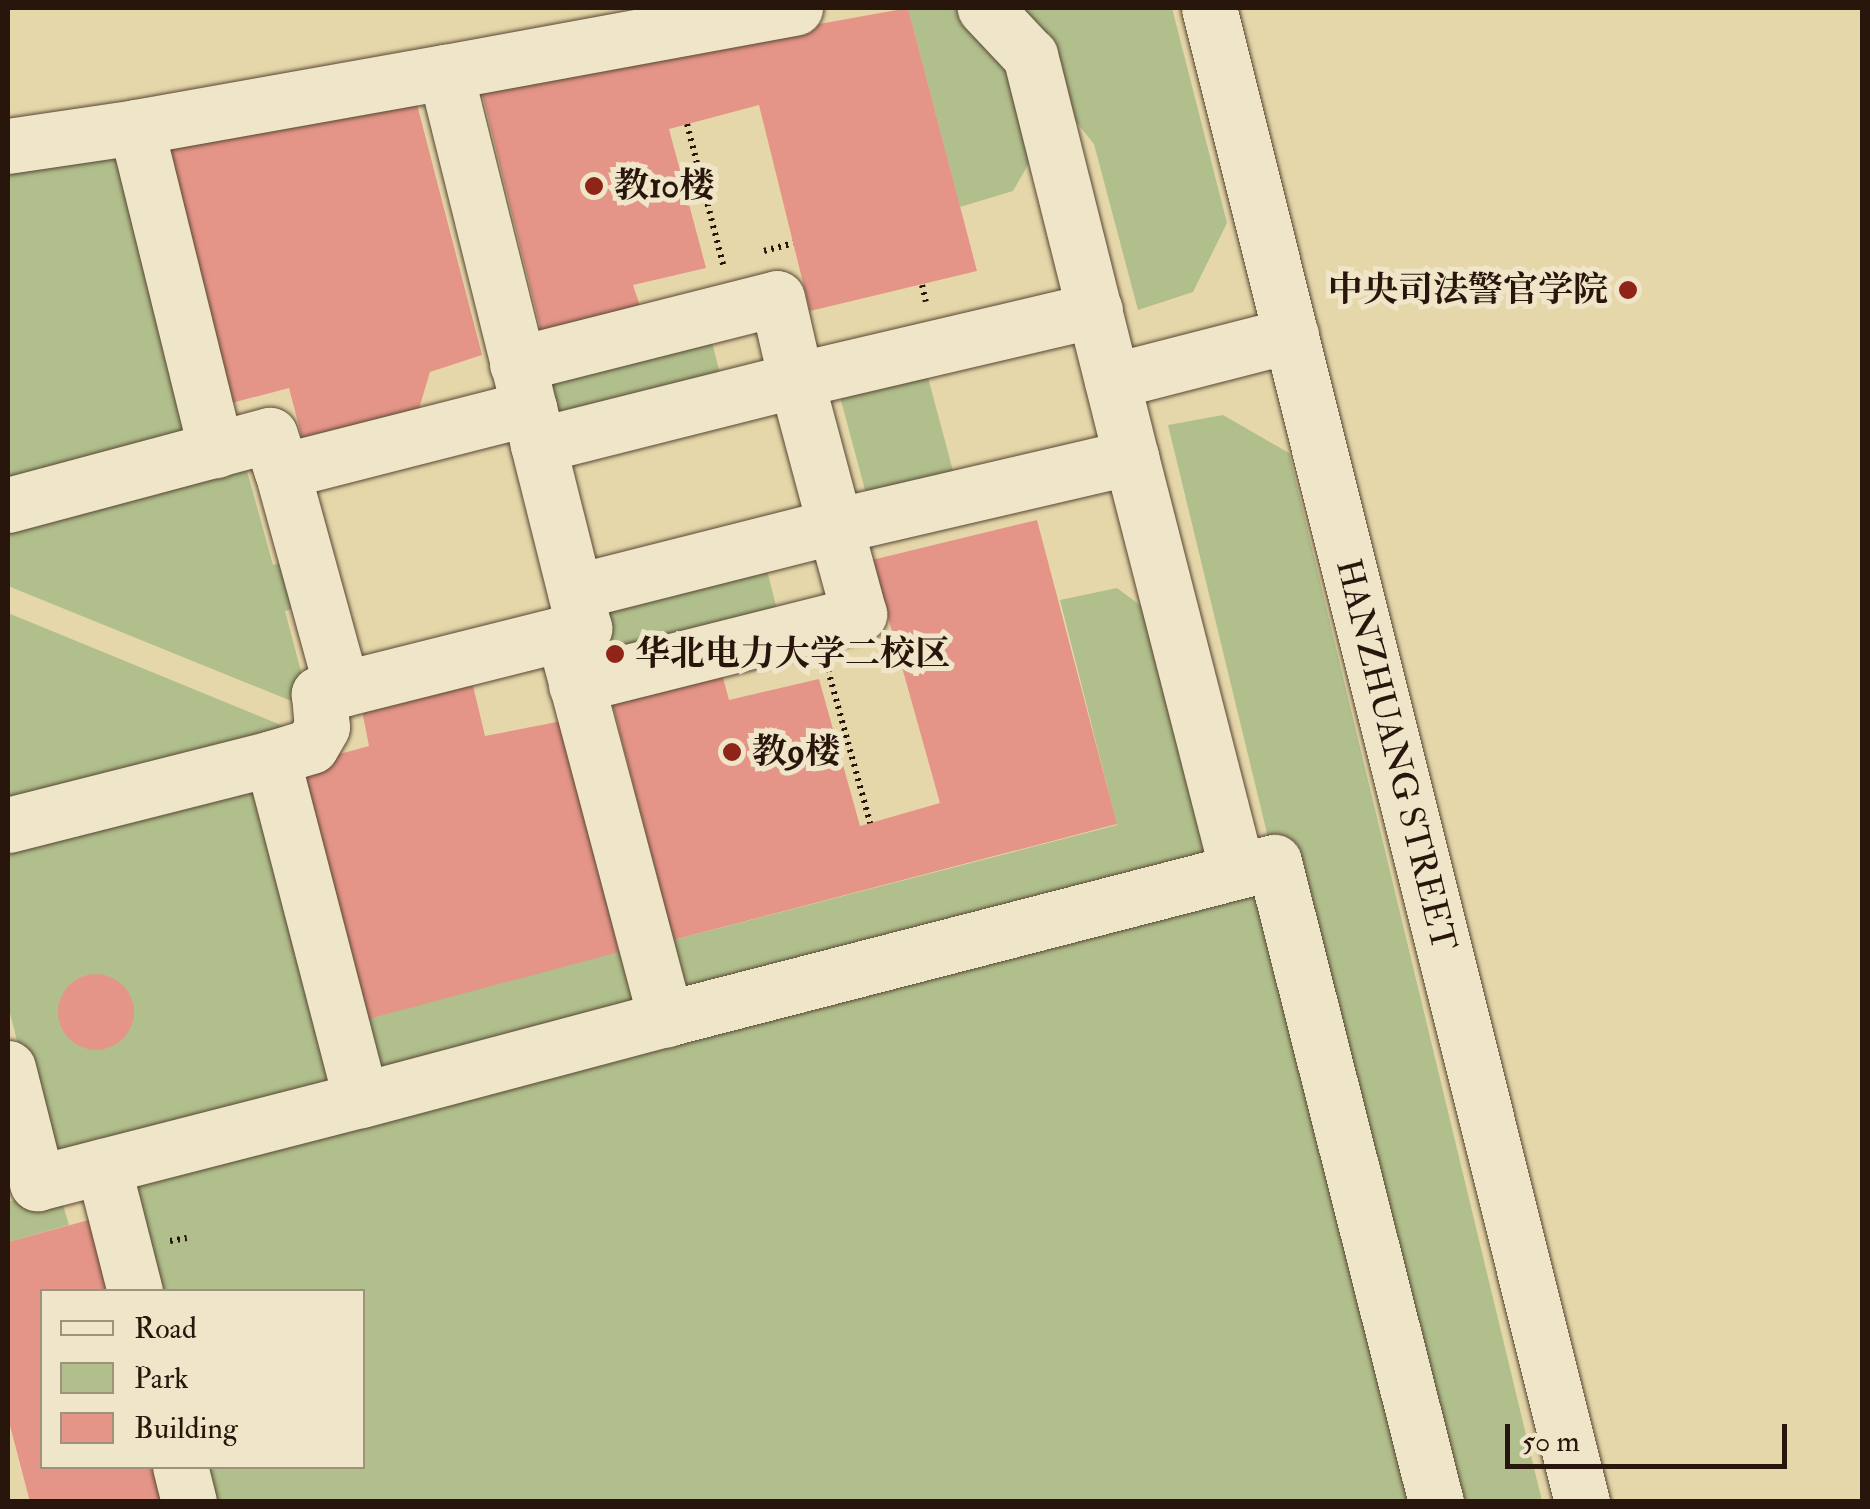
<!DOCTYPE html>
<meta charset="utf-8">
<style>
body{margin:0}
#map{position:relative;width:1870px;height:1509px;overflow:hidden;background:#e6d7aa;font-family:"IM FELL Double Pica","Noto Serif SC",serif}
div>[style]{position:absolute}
.green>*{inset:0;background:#b0bf8c;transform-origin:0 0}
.building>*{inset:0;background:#e49587}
.round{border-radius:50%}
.path>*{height:6px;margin-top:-3px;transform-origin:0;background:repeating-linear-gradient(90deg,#28150b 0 2.5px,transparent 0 7.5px)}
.roads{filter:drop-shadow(0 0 2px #584633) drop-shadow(0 0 2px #584633)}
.minor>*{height:55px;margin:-27.5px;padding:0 27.5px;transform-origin:27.5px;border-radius:27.5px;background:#efe5c8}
.dots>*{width:28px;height:28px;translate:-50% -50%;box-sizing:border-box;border:5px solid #efe5c8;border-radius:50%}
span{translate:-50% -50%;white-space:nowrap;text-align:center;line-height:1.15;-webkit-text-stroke:10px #efe5c8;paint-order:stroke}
.poi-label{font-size:35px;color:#28150b;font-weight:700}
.left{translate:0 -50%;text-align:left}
.right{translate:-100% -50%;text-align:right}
.street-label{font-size:35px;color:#28150b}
.frame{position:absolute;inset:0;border:10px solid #28150b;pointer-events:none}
.legend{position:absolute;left:40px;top:1289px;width:325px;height:180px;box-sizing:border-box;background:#efe5c8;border:2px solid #9f927c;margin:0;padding:12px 18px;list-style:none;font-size:30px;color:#28150b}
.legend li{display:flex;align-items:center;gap:20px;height:50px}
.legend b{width:50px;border:2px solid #9f927c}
.scale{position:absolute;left:1505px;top:1424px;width:282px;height:45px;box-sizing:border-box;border:5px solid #28150b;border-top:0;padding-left:12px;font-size:30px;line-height:35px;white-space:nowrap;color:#28150b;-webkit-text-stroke:8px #efe5c8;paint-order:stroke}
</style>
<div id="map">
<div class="green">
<i style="clip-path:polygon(908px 8px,958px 8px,1012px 62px,1037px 149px,1013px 191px,960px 207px)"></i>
<i style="clip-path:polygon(985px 8px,1172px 8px,1227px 223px,1193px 292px,1138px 310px,1094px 144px)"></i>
<i style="clip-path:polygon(117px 139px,192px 445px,8px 488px,8px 157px)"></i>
<i style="left:709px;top:330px;width:56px;height:172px;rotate:76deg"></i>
<i style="left:922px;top:355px;width:143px;height:90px;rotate:75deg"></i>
<i style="clip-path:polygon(1223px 415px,1289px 453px,1542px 1501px,1458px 1501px,1274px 862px,1168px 425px)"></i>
<i style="clip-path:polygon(244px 460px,273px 565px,295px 559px,307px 605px,285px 611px,311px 709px,8px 586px,8px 524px)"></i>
<i style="left:764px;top:558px;width:57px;height:172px;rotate:76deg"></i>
<i style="clip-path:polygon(1117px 588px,1152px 614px,1219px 863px,675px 1003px,658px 944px,1117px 825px,1060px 600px)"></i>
<i style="clip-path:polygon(8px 613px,293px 730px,8px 808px)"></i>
<i style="clip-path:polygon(251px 777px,335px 1092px,48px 1164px,8px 1005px,8px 840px)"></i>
<i style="clip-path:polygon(1257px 881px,1420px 1501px,202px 1501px,193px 1467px,362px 1466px,362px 1292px,149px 1291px,118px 1171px)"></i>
<i style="left:629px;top:949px;width:65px;height:286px;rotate:77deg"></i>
<i style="clip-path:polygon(58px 1188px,69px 1225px,8px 1242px,8px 1202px)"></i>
</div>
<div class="building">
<i style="clip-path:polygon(908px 8px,977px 271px,810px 311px,759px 105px,669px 129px,706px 268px,633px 285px,640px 306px,541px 331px,480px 85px)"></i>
<i style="clip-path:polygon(413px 89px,482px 355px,430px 372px,415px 422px,305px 449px,289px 388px,220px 406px,156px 143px)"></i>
<i style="clip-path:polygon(1037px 520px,1117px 824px,673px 940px,610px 694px,720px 666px,729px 700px,819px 679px,860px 826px,940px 803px,872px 560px)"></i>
<i style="clip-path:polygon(469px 669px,485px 736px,562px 721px,619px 952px,353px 1023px,288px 768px,369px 746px,359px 695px)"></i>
<i class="round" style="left:58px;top:974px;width:76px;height:76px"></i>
<i style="clip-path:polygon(96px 1218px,114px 1292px,42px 1292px,42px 1466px,159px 1466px,167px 1502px,30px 1502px,8px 1418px,8px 1242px)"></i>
</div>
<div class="path">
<i style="left:687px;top:124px;width:145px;rotate:75.6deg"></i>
<i style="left:764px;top:251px;width:30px;rotate:-15deg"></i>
<i style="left:922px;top:285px;width:17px;rotate:77deg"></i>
<i style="left:828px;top:670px;width:159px;rotate:74.6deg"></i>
<i style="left:170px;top:1241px;width:17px;rotate:-10deg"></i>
</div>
<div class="roads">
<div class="minor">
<i style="left:1209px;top:8px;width:1540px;rotate:75.98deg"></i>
<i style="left:445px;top:72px;width:356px;rotate:-10.4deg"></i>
<i style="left:8px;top:146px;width:129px;rotate:-8.4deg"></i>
<i style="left:136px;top:127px;width:333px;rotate:76.1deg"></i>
<i style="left:517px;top:364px;width:268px;rotate:-14.2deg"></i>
<i style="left:777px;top:298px;width:84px;rotate:77deg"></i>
<i style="left:796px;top:380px;width:307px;rotate:-13.2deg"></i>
<i style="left:1112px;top:381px;width:185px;rotate:-14.4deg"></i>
<i style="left:529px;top:408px;width:38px;rotate:76deg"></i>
<i style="left:538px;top:445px;width:266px;rotate:-14.1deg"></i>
<i style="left:796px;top:380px;width:151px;rotate:75deg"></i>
<i style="left:835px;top:526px;width:268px;rotate:165.8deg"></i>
<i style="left:1131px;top:457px;width:427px;rotate:75.6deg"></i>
<i style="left:282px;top:471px;width:226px;rotate:74.6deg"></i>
<i style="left:342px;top:689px;width:250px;rotate:-14.1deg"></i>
<i style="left:584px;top:628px;width:189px;rotate:-104.1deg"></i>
<i style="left:8px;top:505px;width:271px;rotate:-15deg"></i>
<i style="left:270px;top:435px;width:38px;rotate:72deg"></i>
<i style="left:282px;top:471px;width:255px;rotate:-14.3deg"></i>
<i style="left:529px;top:408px;width:346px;rotate:-104deg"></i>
<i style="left:445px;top:72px;width:314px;rotate:169.9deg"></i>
<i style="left:563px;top:633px;width:400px;rotate:75.1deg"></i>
<i style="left:666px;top:1019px;width:628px;rotate:-14.48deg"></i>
<i style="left:1274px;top:862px;width:660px;rotate:75.8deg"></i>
<i style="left:576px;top:685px;width:292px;rotate:-14.1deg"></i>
<i style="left:859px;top:614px;width:91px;rotate:-105.3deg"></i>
<i style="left:835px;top:526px;width:304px;rotate:-13.1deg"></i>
<i style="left:1131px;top:457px;width:414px;rotate:-104.1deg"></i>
<i style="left:1030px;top:56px;width:66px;rotate:-133.2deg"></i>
<i style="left:342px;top:689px;width:24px;rotate:168deg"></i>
<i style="left:319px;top:694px;width:33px;rotate:85deg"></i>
<i style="left:322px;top:727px;width:22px;rotate:120deg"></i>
<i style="left:311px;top:746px;width:41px;rotate:162.9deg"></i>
<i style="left:272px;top:758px;width:353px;rotate:75.4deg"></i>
<i style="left:361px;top:1100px;width:316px;rotate:-14.9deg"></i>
<i style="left:8px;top:825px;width:272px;rotate:-14.2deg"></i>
<i style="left:8px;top:1068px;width:119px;rotate:75.8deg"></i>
<i style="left:37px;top:1183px;width:334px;rotate:-14.4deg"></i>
<i style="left:103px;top:1166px;width:130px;rotate:75.7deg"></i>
<i style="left:180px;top:1466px;width:37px;rotate:76deg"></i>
</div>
</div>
<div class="dots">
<i style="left:594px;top:186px;background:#8f2418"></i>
<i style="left:1628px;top:290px;background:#8f2418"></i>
<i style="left:615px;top:654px;background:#8f2418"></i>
<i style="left:732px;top:752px;background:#8f2418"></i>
</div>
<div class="poi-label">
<span class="left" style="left:614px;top:186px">教10楼</span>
<span class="right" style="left:1608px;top:290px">中央司法警官学院</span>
<span class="left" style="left:635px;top:654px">华北电力大学二校区</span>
<span class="left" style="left:752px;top:752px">教9楼</span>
</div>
<div class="street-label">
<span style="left:1396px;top:755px;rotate:76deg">HANZHUANG STREET</span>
</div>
<div class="frame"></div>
<ul class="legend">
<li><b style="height:12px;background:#efe5c8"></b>Road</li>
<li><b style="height:28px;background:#b0bf8c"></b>Park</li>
<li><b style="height:28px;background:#e49587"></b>Building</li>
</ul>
<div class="scale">50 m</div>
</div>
